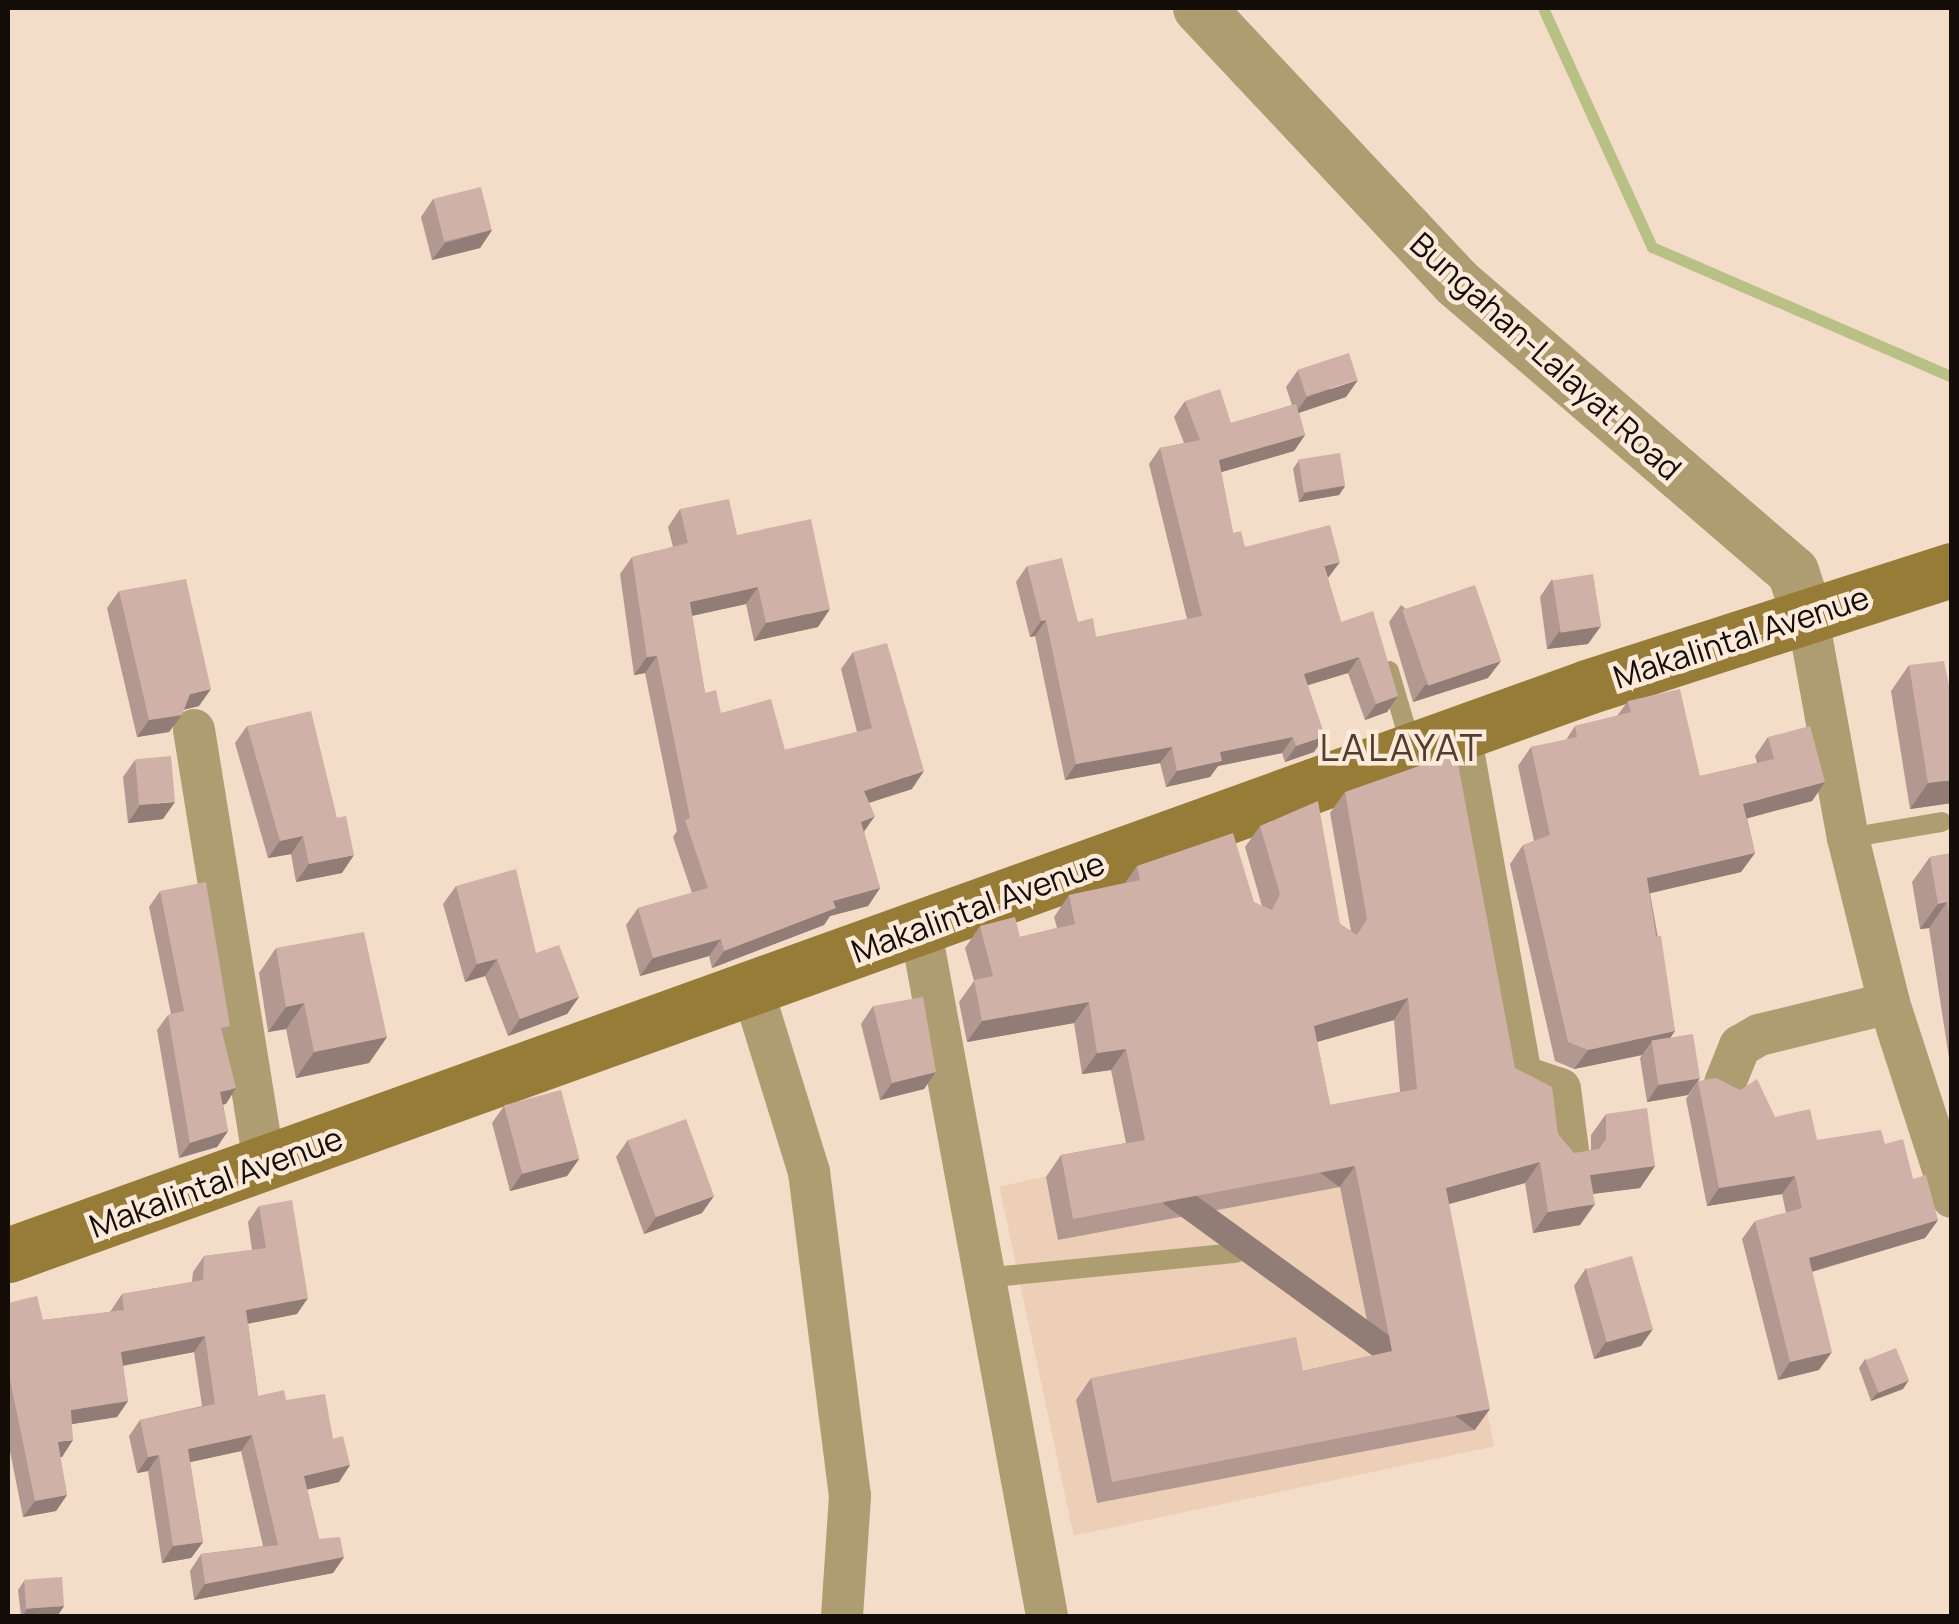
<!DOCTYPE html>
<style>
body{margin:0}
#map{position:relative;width:1959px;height:1624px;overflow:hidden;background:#f3dcc8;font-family:Manrope,sans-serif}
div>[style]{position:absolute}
.built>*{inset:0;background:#eccfb6;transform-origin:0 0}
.stream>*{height:11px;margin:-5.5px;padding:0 5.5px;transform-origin:5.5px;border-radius:5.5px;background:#b8c086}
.service>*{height:20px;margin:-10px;padding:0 10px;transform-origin:10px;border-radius:10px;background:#af9d72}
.minor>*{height:42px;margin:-21px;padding:0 21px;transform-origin:21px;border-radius:21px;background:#af9d72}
.tertiary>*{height:52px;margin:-26px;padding:0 26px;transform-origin:26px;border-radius:26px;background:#af9d72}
.secondary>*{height:55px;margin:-27.5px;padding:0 27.5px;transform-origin:27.5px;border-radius:27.5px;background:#967c36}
.wall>*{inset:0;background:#b29890}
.shaded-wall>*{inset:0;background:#917c76;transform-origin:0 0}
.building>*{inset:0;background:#cfb1a8;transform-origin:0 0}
span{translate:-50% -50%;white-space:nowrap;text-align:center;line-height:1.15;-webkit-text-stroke:9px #fdeada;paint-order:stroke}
.street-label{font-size:32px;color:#150d07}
.quarter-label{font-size:38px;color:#513e2e;letter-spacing:2.5px}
.frame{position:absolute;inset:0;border:10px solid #150d07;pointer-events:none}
</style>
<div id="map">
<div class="built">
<i style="left:1420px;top:1097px;width:357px;height:430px;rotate:78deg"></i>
</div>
<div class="stream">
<i style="left:1543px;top:8px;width:263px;rotate:65.5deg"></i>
<i style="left:1652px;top:247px;width:327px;rotate:23.4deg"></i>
</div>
<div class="service">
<i style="left:1389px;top:671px;width:81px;rotate:73.6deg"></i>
<i style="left:1848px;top:838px;width:95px;rotate:-9.7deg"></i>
<i style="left:984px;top:1278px;width:253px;rotate:-5.7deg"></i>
</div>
<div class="minor">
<i style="left:1807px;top:613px;width:229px;rotate:79.7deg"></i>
<i style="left:1848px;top:838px;width:170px;rotate:76deg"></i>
<i style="left:1889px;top:1003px;width:204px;rotate:72deg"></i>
<i style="left:194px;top:730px;width:440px;rotate:80.8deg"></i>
<i style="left:1460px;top:733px;width:348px;rotate:79.9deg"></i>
<i style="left:1521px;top:1076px;width:41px;rotate:18.4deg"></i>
<i style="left:1560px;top:1089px;width:63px;rotate:82.6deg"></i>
<i style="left:920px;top:926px;width:702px;rotate:79.57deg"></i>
<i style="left:753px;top:991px;width:189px;rotate:72.8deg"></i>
<i style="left:809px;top:1172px;width:327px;rotate:82.8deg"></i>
<i style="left:850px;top:1496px;width:120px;rotate:93.8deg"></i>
<i style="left:1725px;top:1083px;width:40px;rotate:-68deg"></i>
<i style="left:1740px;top:1046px;width:22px;rotate:-30deg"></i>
<i style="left:1759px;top:1035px;width:134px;rotate:-13.8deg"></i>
</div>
<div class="tertiary">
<i style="left:1199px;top:8px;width:376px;rotate:46.8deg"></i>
<i style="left:1456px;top:282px;width:445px;rotate:40.7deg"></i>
<i style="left:1793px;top:572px;width:43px;rotate:71.1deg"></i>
</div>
<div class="secondary">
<i style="left:8px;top:1255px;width:1678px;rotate:-19.78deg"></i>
<i style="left:1587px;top:687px;width:383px;rotate:-17.8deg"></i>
</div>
<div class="wall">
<i style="clip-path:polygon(433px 199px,492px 230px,480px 248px,432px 260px,421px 217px)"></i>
<i style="clip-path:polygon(1298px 370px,1346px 397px,1299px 413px,1305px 435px,1294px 451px,1221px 472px,1233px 533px,1245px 547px,1328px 579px,1341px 622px,1398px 696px,1387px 712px,1365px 720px,1348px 673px,1308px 685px,1314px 752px,1285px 762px,1282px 753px,1218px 766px,1210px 777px,1166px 787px,1160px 763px,1065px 780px,1035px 636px,1030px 637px,1016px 582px,1027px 566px,1078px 622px,1096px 637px,1187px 619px,1149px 464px,1160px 448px,1184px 443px,1174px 417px,1185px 401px,1231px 423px,1292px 405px,1286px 387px)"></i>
<i style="clip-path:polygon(1299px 460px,1345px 486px,1339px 495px,1299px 502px,1293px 469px)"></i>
<i style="clip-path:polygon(680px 509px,737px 535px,818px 627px,754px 641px,746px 604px,692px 616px,705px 693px,721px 713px,785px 750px,857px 732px,841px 669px,853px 652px,912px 789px,869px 803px,864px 832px,880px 888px,868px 906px,830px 916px,824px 925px,712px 968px,709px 956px,640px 976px,626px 925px,638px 908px,692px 893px,673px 837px,677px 831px,645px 673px,634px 675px,620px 574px,632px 557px,673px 547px,668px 527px)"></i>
<i style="clip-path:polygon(1552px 579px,1588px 644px,1547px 649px,1540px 597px)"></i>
<i style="clip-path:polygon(119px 591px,199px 706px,183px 710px,169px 732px,137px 737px,107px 608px)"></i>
<i style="clip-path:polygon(1401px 605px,1488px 678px,1413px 702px,1389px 622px)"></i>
<i style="clip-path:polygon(1909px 665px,1952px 803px,1910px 809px,1891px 691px)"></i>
<i style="clip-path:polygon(1628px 701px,1700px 776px,1757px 763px,1755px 756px,1768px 737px,1825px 782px,1812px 801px,1747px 818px,1755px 853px,1741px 872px,1650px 893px,1675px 1031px,1670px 1038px,1700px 1078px,1688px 1095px,1647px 1102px,1640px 1058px,1642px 1055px,1574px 1069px,1555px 1061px,1510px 864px,1523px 845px,1534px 841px,1518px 766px,1531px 747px,1566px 740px,1575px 726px,1617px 716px)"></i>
<i style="clip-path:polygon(247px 726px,342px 873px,296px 882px,291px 854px,268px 858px,235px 743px)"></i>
<i style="clip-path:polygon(135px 760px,163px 819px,128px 823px,123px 777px)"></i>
<i style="clip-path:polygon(evenodd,1345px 792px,1515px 1068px,1558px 1134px,1574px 1153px,1591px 1150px,1591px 1135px,1606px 1114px,1655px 1166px,1640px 1188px,1593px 1194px,1580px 1225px,1533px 1233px,1525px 1183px,1449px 1204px,1475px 1430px,1097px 1503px,1076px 1400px,1091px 1378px,1303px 1371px,1374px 1355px,1340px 1187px,1058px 1240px,1046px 1177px,1061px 1155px,1126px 1143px,1111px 1070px,1082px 1074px,1074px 1023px,967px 1042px,959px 1002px,974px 981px,965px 948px,980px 926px,1020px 937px,1057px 928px,1054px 917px,1069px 895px,1125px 883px,1137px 866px,1262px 906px,1245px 847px,1260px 826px,1340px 924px,1351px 931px,1330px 813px,1345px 792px,1394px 1020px,1400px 1092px,1330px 1105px,1317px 1042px,1394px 1020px)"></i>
<i style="clip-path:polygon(1952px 853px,1952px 1071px,1951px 1071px,1929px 928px,1920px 929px,1912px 882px,1930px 857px)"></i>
<i style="clip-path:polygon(456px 886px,536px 953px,579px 997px,567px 1014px,508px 1036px,485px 976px,465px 982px,443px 904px)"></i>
<i style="clip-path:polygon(160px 891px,230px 1026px,223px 1035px,226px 1104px,223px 1104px,228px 1131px,217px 1147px,179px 1158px,157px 1030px,168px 1015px,171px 1014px,149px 907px)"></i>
<i style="clip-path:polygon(276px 948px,387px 1037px,369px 1063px,296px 1078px,286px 1029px,268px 1032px,259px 973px)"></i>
<i style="clip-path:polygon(873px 1006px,936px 1072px,924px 1089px,880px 1100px,861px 1024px)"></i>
<i style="clip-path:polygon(1698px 1081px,1775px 1117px,1817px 1140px,1885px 1144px,1913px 1179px,1938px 1220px,1925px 1238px,1812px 1272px,1819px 1370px,1778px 1380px,1742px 1239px,1755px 1221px,1786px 1213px,1782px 1194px,1707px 1206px,1686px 1099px)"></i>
<i style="clip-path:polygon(504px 1106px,579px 1159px,567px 1176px,510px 1191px,492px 1123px)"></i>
<i style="clip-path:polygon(628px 1140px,702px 1213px,644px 1234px,616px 1157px)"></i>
<i style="clip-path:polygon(259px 1206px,297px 1314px,248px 1324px,258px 1396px,286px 1400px,333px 1439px,350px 1465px,339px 1482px,307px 1489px,319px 1539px,344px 1557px,333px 1573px,194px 1600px,190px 1571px,201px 1554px,263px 1546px,241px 1451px,190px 1462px,203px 1542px,191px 1558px,162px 1563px,148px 1471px,137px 1473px,129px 1436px,140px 1420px,202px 1406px,194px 1352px,123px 1366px,128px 1401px,117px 1417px,72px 1424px,62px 1457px,60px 1457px,67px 1495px,56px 1511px,23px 1517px,8px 1441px,8px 1303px,43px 1320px,110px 1312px,122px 1294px,192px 1282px,193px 1272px,204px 1256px,252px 1250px,248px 1222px)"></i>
<i style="clip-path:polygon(1586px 1268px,1641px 1346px,1594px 1359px,1574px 1286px)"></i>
<i style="clip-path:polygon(1865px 1359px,1903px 1389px,1871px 1401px,1859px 1368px)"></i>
<i style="clip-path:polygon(24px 1581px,64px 1606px,58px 1615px,21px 1616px,18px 1590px)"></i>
</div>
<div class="shaded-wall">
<i style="clip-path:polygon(492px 230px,480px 248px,432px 260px,445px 243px)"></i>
<i style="clip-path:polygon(1358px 380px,1346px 397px,1295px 414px,1307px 397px)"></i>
<i style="clip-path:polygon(1305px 435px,1294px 451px,1208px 476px,1219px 460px)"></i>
<i style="clip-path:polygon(1345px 486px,1339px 495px,1299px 502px,1305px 493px)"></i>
<i style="clip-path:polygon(1340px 562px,1328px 578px,1324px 566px)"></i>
<i style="clip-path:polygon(758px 587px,746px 604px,677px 619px,690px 602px)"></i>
<i style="clip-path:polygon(830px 609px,818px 627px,754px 641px,766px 623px)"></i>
<i style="clip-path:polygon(1046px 620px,1035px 636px,1030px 637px,1041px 621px)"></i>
<i style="clip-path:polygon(1601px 626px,1588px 644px,1547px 649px,1559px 632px)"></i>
<i style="clip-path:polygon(657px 656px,645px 673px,634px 675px,647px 657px)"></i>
<i style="clip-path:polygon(1359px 657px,1348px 673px,1292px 690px,1304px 674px)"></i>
<i style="clip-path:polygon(1501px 661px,1488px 678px,1413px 702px,1425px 685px)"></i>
<i style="clip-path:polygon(211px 689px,199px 706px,178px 711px,190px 694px)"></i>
<i style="clip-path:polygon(1398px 696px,1387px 712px,1365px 720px,1376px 704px)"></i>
<i style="clip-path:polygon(182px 715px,169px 732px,137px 737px,149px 720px)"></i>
<i style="clip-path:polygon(1325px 736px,1314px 752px,1285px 762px,1296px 746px)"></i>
<i style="clip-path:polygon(1293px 737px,1282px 753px,1218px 766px,1210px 777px,1166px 787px,1177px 771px,1220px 752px)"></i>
<i style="clip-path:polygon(1172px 747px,1160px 763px,1065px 780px,1076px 764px)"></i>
<i style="clip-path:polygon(924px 771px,912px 789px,852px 808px,864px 791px)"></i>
<i style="clip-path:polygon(1952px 780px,1952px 803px,1910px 809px,1928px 783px)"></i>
<i style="clip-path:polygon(1825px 782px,1812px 801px,1730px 823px,1743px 804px)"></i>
<i style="clip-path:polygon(175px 802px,163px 819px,128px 823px,140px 805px)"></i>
<i style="clip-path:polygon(875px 816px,863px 833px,861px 822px)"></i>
<i style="clip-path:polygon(303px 836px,291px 854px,268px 858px,280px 841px)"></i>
<i style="clip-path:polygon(1755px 853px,1741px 872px,1634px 897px,1647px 878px)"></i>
<i style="clip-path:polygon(354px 855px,342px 873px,296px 882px,309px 864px)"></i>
<i style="clip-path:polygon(880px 888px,868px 906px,830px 916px,824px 925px,712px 968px,724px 951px,833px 901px)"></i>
<i style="clip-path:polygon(1947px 902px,1929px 928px,1920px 929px,1938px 904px)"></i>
<i style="clip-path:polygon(721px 939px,709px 956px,640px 976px,653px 958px)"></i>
<i style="clip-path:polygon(497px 959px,485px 976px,465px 982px,477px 964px)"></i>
<i style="clip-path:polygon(579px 997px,567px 1014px,508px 1036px,520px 1019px)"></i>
<i style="clip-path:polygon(1408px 998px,1394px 1020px,1299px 1047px,1314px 1026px)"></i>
<i style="clip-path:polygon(1089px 1002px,1074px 1023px,967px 1042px,982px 1021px)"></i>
<i style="clip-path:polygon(304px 1003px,286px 1029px,268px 1032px,286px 1007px)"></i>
<i style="clip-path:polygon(1675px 1031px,1661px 1050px,1652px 1041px,1642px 1055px,1574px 1069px,1588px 1050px)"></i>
<i style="clip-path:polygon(387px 1037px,369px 1063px,296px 1078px,314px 1052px)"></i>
<i style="clip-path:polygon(1126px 1049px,1111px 1070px,1082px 1074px,1097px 1053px)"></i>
<i style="clip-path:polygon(936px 1072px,924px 1089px,880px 1100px,892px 1083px)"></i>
<i style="clip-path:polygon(1700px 1078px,1688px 1095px,1647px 1102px,1659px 1084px)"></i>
<i style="clip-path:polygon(236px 1088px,226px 1104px,210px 1108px,220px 1092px)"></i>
<i style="clip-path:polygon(228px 1131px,217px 1147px,179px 1158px,190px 1143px)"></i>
<i style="clip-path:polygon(579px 1159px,567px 1176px,510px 1191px,522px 1174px)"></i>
<i style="clip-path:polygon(1540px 1162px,1525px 1183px,1431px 1209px,1446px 1188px)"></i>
<i style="left:1355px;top:1166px;width:26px;height:287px;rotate:126deg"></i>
<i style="clip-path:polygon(1655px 1166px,1640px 1188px,1575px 1196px,1590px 1175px)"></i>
<i style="clip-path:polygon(1795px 1176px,1782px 1194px,1707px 1206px,1719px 1188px)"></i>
<i style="clip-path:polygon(714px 1196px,702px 1213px,644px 1234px,656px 1217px)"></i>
<i style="clip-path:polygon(1595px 1204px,1580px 1225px,1533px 1233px,1548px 1212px)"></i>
<i style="clip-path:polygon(1938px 1220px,1925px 1238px,1796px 1276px,1809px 1258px)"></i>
<i style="clip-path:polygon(308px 1298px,297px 1314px,234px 1326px,246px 1310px)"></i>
<i style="clip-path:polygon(1653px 1329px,1641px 1346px,1594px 1359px,1606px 1342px)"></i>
<i style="clip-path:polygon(205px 1336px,194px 1352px,109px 1368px,121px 1352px)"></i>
<i style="clip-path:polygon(1832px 1352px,1819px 1370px,1778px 1380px,1790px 1362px)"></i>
<i style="clip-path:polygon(1909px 1380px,1903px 1389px,1871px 1401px,1877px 1393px)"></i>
<i style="clip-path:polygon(128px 1401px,117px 1417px,60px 1426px,71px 1410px)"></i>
<i style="left:1490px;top:1409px;width:26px;height:385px;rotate:126deg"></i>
<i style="clip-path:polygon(252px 1435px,241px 1451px,177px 1465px,188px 1449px)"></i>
<i style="clip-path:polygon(73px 1440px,62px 1457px,46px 1458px,58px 1442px)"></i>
<i style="clip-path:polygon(159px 1455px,148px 1471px,137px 1473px,148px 1457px)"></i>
<i style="clip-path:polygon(350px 1465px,339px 1482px,293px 1493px,304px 1476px)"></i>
<i style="clip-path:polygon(67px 1495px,56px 1511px,23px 1517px,35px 1501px)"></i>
<i style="clip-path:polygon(203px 1542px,191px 1558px,162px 1563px,173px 1546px)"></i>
<i style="clip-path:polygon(344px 1557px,333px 1573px,194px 1600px,205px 1584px)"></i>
<i style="clip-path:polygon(64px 1606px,58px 1615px,22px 1616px,27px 1609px)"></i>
</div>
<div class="building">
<i style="left:481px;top:187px;width:44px;height:49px;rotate:76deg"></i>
<i style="left:1349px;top:353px;width:28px;height:54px;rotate:72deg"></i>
<i style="clip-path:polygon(1220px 389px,1231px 423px,1296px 404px,1305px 435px,1219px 460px,1233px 533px,1241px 531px,1245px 547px,1330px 525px,1340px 562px,1324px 566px,1341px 622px,1373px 611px,1398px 696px,1376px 704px,1359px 657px,1304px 674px,1325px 736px,1296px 746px,1293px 737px,1220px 752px,1222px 761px,1177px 771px,1172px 747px,1076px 764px,1046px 620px,1041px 621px,1027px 566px,1062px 558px,1078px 622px,1093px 618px,1096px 637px,1202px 616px,1160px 448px,1200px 440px,1185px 401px)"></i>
<i style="left:1340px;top:453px;width:33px;height:42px;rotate:81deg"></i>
<i style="clip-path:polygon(729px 499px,737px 535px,811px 519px,830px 609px,766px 623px,758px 587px,690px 602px,705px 693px,716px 690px,721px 713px,771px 699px,785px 750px,872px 728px,853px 652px,887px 643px,924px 771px,864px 791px,875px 816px,861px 822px,880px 888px,833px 901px,836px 908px,724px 951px,721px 939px,653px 958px,638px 908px,708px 888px,685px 820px,690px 818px,657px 656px,647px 657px,632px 557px,688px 543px,680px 509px)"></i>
<i style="left:1593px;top:574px;width:53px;height:41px;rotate:81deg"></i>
<i style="clip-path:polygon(186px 579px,211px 689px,190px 694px,182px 715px,149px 720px,119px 591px)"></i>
<i style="left:1475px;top:585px;width:80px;height:77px;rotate:71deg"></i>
<i style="clip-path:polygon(1944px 661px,1952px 700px,1952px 780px,1928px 783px,1909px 665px)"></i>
<i style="clip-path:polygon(1680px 689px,1700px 776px,1774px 759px,1768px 737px,1810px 726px,1825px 782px,1743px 804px,1755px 853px,1647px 878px,1656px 936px,1661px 936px,1675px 1031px,1588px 1050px,1568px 1042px,1523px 845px,1550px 835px,1531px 747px,1577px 737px,1575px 726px,1631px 712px,1628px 701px)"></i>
<i style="clip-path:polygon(311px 711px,337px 818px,346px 816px,354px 855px,309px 864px,303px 836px,280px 841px,247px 726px)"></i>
<i style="clip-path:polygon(evenodd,1456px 753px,1515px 1068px,1552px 1087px,1558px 1134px,1574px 1153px,1599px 1149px,1606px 1139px,1606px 1114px,1647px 1108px,1655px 1166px,1590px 1175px,1595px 1204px,1548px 1212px,1540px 1162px,1446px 1188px,1490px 1409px,1112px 1482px,1091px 1378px,1296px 1337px,1303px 1371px,1392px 1351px,1355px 1166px,1073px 1219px,1061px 1155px,1145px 1140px,1126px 1049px,1097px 1053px,1089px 1002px,982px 1021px,974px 980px,993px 976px,980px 926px,1015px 917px,1020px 937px,1075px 924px,1069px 895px,1140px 880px,1137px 866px,1233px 833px,1254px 902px,1272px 910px,1280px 894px,1260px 826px,1318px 801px,1340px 924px,1357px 935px,1367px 919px,1345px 792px,1456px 753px,1408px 998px,1417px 1089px,1330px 1105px,1314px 1026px,1408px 998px)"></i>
<i style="left:171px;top:756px;width:46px;height:36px;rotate:85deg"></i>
<i style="clip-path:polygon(1952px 853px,1952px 930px,1947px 902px,1938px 904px,1930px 857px)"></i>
<i style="clip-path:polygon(516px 869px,536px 953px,559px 945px,579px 997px,520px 1019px,497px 959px,477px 964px,456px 886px)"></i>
<i style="clip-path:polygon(206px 882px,230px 1026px,221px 1028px,236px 1088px,220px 1092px,228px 1131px,190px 1143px,168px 1015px,184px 1011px,160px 891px)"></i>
<i style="clip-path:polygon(364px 932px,387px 1037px,314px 1052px,304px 1003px,286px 1007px,276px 948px)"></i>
<i style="clip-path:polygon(923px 997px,936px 1072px,892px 1083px,873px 1006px)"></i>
<i style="left:1693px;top:1034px;width:45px;height:42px;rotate:81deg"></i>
<i style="clip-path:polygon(1716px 1078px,1740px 1090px,1757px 1079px,1775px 1117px,1810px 1109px,1817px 1140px,1881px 1130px,1885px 1144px,1903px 1139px,1913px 1179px,1926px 1175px,1938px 1220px,1809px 1258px,1832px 1352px,1790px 1362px,1755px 1221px,1802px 1208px,1795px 1176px,1719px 1188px,1698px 1081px)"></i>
<i style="left:561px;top:1090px;width:71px;height:59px;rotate:75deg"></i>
<i style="left:686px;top:1119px;width:82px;height:62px;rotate:70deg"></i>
<i style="clip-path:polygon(292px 1200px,308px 1298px,246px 1310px,258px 1396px,284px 1390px,286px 1400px,325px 1394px,333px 1439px,343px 1436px,350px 1465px,304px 1476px,319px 1539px,340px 1537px,344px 1557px,205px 1584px,201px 1554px,278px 1545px,252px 1435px,188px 1449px,203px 1542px,173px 1546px,159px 1455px,148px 1457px,140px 1420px,215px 1404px,205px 1336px,121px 1352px,128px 1401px,71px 1410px,73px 1440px,58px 1442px,67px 1495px,35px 1501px,8px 1370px,8px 1303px,37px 1296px,43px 1320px,124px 1310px,122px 1294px,203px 1280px,204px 1256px,266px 1248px,259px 1206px)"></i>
<i style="left:1632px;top:1256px;width:76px;height:48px;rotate:74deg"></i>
<i style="left:1896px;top:1348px;width:35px;height:33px;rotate:68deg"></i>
<i style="left:62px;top:1577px;width:29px;height:38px;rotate:86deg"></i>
</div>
<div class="street-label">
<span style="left:1546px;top:356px;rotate:42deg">Bungahan-Lalayat Road</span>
<span style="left:1741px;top:637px;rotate:-18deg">Makalintal Avenue</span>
<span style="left:978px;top:907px;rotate:-20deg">Makalintal Avenue</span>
<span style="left:216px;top:1182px;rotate:-20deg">Makalintal Avenue</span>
</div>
<div class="quarter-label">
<span style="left:1402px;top:747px">LALAYAT</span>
</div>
<div class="frame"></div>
</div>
